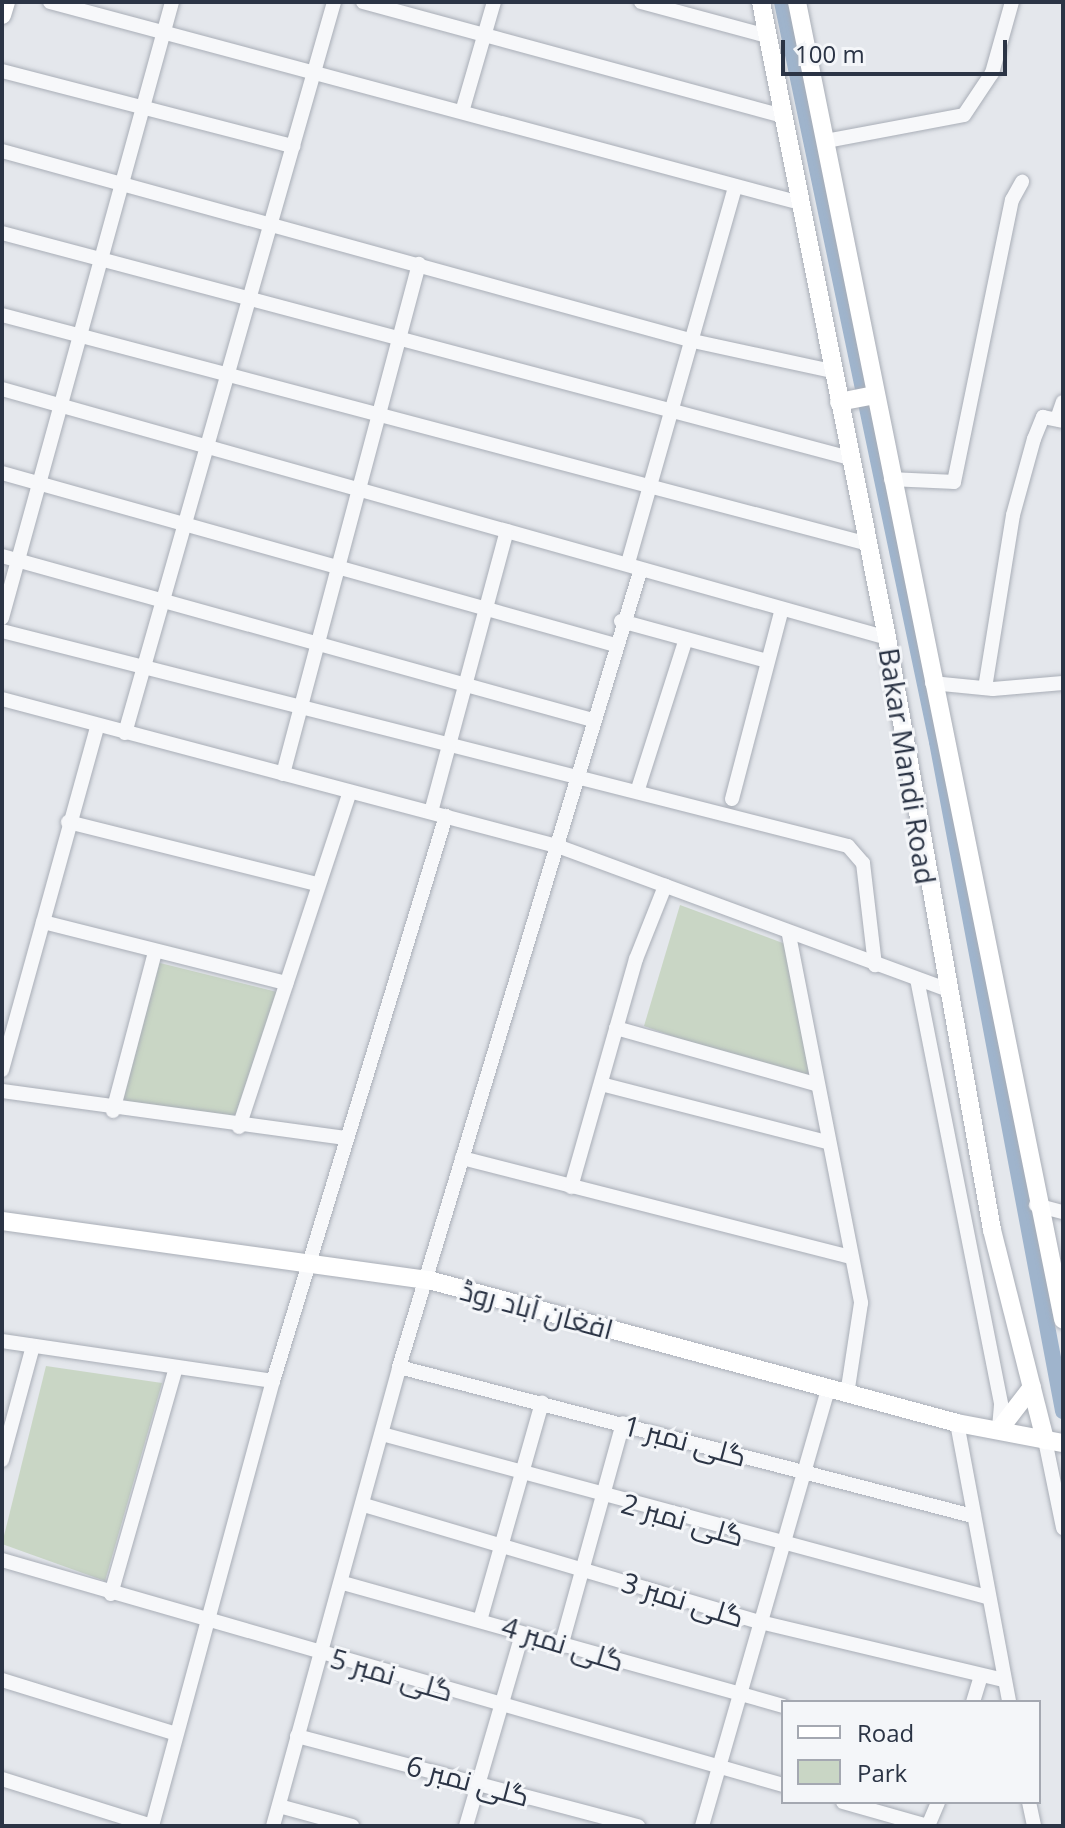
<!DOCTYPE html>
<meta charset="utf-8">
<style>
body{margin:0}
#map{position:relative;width:1065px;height:1828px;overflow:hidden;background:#e4e7ec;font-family:"Open Sans",Cairo,sans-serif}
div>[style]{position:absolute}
.green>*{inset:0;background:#c9d6c5}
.canal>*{height:16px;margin:-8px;padding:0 8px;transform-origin:8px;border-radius:8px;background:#9fb4cc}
.roads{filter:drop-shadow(0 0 2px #a9aeb7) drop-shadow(0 0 2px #a9aeb7)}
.minor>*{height:14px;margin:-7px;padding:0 7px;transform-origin:7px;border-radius:7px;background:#f7f8fa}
.major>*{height:18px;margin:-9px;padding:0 9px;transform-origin:9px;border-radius:9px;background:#fff}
span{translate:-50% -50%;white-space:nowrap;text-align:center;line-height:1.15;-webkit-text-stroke:6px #f4f6f9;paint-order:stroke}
.street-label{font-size:28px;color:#2b3445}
.frame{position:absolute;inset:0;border:4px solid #2b3445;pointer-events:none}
.legend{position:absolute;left:781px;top:1700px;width:260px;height:104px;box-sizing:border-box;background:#f4f6f9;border:2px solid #a4a8b1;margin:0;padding:10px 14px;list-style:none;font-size:24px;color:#2b3445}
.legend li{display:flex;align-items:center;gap:16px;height:40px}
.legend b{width:40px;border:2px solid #a4a8b1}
.scale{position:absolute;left:781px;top:40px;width:226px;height:36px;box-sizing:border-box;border:4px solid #2b3445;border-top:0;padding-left:10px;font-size:24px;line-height:28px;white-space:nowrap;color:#2b3445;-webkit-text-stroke:6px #f4f6f9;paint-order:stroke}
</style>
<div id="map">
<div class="green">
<i style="clip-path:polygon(680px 905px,788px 945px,813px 1087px,644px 1026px)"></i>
<i style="clip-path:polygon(156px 962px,277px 992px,234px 1119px,120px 1103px)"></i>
<i style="clip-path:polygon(46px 1366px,162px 1383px,105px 1581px,2px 1544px)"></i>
</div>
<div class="canal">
<i style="left:782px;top:2px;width:756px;rotate:78.17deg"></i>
<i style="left:937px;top:742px;width:681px;rotate:79.33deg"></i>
</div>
<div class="roads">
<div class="minor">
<i style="left:50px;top:2px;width:776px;rotate:15deg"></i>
<i style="left:363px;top:2px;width:435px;rotate:15.2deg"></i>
<i style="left:641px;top:2px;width:131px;rotate:15.1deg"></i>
<i style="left:2px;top:71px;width:301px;rotate:14.5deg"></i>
<i style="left:462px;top:112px;width:115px;rotate:-73.8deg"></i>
<i style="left:826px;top:141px;width:140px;rotate:-10.7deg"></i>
<i style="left:964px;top:115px;width:50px;rotate:-56.3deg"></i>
<i style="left:992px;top:73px;width:74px;rotate:-74.3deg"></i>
<i style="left:2px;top:151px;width:717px;rotate:15.37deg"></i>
<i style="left:693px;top:341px;width:142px;rotate:12.2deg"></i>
<i style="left:2px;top:233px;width:877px;rotate:14.86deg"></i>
<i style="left:2px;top:315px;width:896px;rotate:14.81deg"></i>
<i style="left:2px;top:389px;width:919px;rotate:15.71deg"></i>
<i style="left:1057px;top:419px;width:18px;rotate:-71deg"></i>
<i style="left:2px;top:473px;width:637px;rotate:15.67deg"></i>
<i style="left:891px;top:479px;width:63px;rotate:2.7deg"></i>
<i style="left:954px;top:482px;width:288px;rotate:-78.4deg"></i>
<i style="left:1012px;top:200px;width:21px;rotate:-61deg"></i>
<i style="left:2px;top:556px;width:612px;rotate:15.53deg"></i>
<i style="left:628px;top:563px;width:391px;rotate:-74.1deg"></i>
<i style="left:2px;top:618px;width:639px;rotate:-74.57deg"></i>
<i style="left:621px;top:621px;width:151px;rotate:15.3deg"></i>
<i style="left:2px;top:631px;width:873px;rotate:14.26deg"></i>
<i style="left:848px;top:846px;width:23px;rotate:49deg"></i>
<i style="left:863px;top:863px;width:103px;rotate:83.3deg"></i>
<i style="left:932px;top:683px;width:61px;rotate:5.6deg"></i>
<i style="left:993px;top:689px;width:70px;rotate:-4.9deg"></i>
<i style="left:985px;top:688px;width:175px;rotate:-80.8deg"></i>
<i style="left:1013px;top:515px;width:79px;rotate:-74.6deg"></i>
<i style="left:1034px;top:439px;width:24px;rotate:-68deg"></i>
<i style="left:1043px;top:417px;width:20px;rotate:11deg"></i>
<i style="left:2px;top:699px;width:577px;rotate:14.85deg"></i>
<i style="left:560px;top:847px;width:410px;rotate:20.2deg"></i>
<i style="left:125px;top:733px;width:760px;rotate:-74.04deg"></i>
<i style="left:283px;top:774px;width:528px;rotate:-75.07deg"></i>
<i style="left:638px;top:789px;width:157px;rotate:-72.3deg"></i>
<i style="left:732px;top:799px;width:196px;rotate:-75.3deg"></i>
<i style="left:431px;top:812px;width:291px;rotate:-74.9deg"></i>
<i style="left:68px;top:822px;width:257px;rotate:14deg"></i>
<i style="left:43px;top:922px;width:251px;rotate:14.1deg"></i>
<i style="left:789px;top:935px;width:375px;rotate:78.9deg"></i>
<i style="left:861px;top:1303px;width:92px;rotate:98.7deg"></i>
<i style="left:917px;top:979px;width:434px;rotate:78.8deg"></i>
<i style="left:1001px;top:1405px;width:25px;rotate:95deg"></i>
<i style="left:616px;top:1028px;width:207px;rotate:15.7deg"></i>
<i style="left:2px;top:1070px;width:358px;rotate:-74.5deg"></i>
<i style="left:601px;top:1084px;width:233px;rotate:14.4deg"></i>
<i style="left:2px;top:1091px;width:347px;rotate:7.8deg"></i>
<i style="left:113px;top:1111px;width:164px;rotate:-75.2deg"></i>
<i style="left:239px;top:1127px;width:353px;rotate:-71.7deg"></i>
<i style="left:462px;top:1158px;width:399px;rotate:14.3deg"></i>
<i style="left:571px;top:1187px;width:237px;rotate:-74.1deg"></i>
<i style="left:636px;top:959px;width:79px;rotate:-68.3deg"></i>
<i style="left:1036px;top:1205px;width:28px;rotate:15deg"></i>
<i style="left:2px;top:1341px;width:274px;rotate:8.4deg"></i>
<i style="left:399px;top:1367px;width:589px;rotate:14.56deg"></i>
<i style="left:957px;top:1423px;width:284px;rotate:79.4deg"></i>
<i style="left:382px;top:1434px;width:627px;rotate:15.08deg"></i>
<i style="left:1045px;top:1440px;width:90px;rotate:78.4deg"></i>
<i style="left:2px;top:1460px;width:118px;rotate:-74.8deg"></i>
<i style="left:364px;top:1505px;width:413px;rotate:16.5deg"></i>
<i style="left:760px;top:1622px;width:251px;rotate:13.4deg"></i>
<i style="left:2px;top:1560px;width:813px;rotate:16.07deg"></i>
<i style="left:343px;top:1583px;width:457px;rotate:15.6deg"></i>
<i style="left:111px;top:1594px;width:235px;rotate:-74deg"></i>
<i style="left:481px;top:1617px;width:223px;rotate:-74.1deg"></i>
<i style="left:562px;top:1643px;width:228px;rotate:-74.5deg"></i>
<i style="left:2px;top:1680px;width:179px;rotate:17.2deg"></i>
<i style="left:973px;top:1702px;width:24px;rotate:-73deg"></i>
<i style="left:297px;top:1736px;width:353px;rotate:14.8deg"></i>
<i style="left:2px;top:1779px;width:157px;rotate:17.4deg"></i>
<i style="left:152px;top:1826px;width:461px;rotate:-74.8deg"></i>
<i style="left:273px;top:1381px;width:591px;rotate:-72.98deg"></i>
<i style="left:843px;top:1802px;width:88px;rotate:15.8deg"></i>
<i style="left:1029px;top:1802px;width:25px;rotate:78deg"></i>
<i style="left:279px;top:1806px;width:76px;rotate:15.3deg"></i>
<i style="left:273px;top:1826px;width:476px;rotate:-74.6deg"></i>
<i style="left:399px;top:1367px;width:831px;rotate:-73.14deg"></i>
<i style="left:466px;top:1826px;width:200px;rotate:-73.7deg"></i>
<i style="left:702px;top:1826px;width:455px;rotate:-73.9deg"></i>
<i style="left:928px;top:1826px;width:26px;rotate:-67deg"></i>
</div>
<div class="major">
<i style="left:761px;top:2px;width:648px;rotate:78.79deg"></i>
<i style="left:887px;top:638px;width:601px;rotate:79.94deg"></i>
<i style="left:992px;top:1230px;width:217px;rotate:75.8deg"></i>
<i style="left:797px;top:2px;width:1344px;rotate:78.58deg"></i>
<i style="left:2px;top:15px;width:14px;rotate:-73deg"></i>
<i style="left:839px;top:402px;width:37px;rotate:-11deg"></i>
<i style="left:2px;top:1221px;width:431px;rotate:7.9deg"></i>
<i style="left:429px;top:1280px;width:547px;rotate:15.15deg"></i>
<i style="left:957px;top:1423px;width:108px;rotate:10.7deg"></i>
<i style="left:999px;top:1430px;width:54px;rotate:-52.5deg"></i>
</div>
</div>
<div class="street-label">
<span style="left:908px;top:766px;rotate:81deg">Bakar Mandi Road</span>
<span style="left:537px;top:1309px;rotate:15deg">افغان آباد روڈ</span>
<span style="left:685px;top:1440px;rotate:15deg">گلی نمبر 1</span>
<span style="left:683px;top:1519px;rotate:16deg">گلی نمبر 2</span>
<span style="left:683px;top:1599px;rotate:17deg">گلی نمبر 3</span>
<span style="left:563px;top:1643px;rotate:17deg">گلی نمبر 4</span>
<span style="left:392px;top:1674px;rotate:16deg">گلی نمبر 5</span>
<span style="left:468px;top:1780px;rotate:15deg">گلی نمبر 6</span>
</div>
<div class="frame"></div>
<ul class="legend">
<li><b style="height:10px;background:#fff"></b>Road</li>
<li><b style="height:22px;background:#c9d6c5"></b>Park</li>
</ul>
<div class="scale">100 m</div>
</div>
